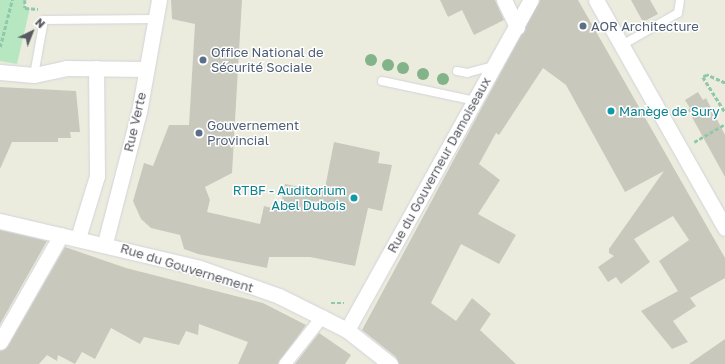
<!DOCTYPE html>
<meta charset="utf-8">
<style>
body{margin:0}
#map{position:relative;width:725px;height:364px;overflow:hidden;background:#ececde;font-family:"Golos Text",sans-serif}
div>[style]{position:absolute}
.green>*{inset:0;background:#b7e7c1}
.building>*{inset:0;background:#c9c8bd}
.path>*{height:2.5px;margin-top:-1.25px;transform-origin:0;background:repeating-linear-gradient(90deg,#90c8ab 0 4px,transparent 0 6px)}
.roads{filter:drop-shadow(0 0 1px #d2d3da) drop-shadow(0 0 1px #d2d3da)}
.service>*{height:8px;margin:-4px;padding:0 4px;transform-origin:4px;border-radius:4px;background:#fff}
.pedestrian>*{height:12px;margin:-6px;padding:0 6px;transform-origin:6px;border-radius:6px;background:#fff}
.minor>*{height:15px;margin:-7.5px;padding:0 7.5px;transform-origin:7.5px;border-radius:7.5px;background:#fff}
.trees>*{width:12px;height:12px;margin:-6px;border-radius:50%;background:#83b388}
.dots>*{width:11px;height:11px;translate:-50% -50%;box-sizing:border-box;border:2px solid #fff;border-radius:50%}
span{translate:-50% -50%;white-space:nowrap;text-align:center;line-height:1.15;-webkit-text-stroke:3px #fff;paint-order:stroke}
.service-label{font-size:13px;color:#4e5e75}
.left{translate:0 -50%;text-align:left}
.culture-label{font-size:13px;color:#0d838f}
.right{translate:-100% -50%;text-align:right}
.street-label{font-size:13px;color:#575a61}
.north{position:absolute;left:12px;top:12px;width:40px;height:40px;-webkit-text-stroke:3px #fff;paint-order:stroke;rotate:43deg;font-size:11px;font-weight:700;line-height:16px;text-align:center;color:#575a61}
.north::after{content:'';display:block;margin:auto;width:14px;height:18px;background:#575a61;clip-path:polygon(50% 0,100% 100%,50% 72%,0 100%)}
</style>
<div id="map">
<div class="green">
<i style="clip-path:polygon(0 0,25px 0,25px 8px,30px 8px,17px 64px,0 61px)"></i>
</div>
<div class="building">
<i style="clip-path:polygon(171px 0,242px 0,232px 173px,205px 187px,210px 200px,207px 212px,260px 224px,264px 206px,280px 210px,285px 184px,316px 190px,325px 188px,334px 142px,380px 152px,378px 163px,392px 165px,382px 211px,368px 208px,355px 266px,310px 257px,269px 257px,267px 268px,198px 254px,184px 249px,180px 235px,151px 228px,141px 219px,133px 201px,144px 163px,153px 166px,169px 125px,189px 125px,195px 24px,172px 19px)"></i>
<i style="clip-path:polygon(440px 0,495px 0,504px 20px,474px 35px,462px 10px,448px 17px)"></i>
<i style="clip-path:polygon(540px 0,578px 0,725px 258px,725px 278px,690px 298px,696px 306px,673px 321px,688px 342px,672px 349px,641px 311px,678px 291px,659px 261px,689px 240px,673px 216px,634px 239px,650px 262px,621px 284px,616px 277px,608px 282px,598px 267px,614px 256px,609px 253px,609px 249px,664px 171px,625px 192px,566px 85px,543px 68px,499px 135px,496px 133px,479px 164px,500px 180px,478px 214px,516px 235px,499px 264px,461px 244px,431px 303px,456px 321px,472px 298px,491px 314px,480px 330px,516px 364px,399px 364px,396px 357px,362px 330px)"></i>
<i style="clip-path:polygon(631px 0,650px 0,658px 14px,643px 22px)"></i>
<i style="clip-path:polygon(0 87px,76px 91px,80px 132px,70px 132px,71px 138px,58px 138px,58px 142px,12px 142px,0 169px)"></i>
<i style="clip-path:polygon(698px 92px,703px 100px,706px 98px,725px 135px,725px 177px,688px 110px,690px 108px,685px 100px)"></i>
<i style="clip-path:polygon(0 230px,47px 241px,0 324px)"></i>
<i style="clip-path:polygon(65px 247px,126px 268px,263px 303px,306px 325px,278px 364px,238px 364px,248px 342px,199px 324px,198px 335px,186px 331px,179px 345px,144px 337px,140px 344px,111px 328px,95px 359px,82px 352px,75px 364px,58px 355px,57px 361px,47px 355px,39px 364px,0 364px,0 351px,8px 346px)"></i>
<i style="clip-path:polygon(319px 333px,351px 355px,345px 364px,295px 364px)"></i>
<i style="clip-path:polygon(725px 339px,725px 364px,689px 364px)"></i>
</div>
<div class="path">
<i style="left:25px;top:0;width:8px;rotate:90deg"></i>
<i style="left:25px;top:8px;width:13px;rotate:4deg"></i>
<i style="left:0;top:47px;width:49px;rotate:-75.7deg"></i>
<i style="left:725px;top:83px;width:20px;rotate:-156deg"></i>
<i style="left:707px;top:75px;width:4px;rotate:153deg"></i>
<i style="left:703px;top:77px;width:41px;rotate:57.8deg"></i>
<i style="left:694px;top:142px;width:36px;rotate:-30deg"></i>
<i style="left:331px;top:303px;width:13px"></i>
</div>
<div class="roads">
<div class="service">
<i style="left:622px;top:45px;width:64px;rotate:-29.7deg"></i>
<i style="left:678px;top:13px;width:13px;rotate:-81deg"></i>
<i style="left:457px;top:71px;width:10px;rotate:11deg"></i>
<i style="left:467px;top:73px;width:28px;rotate:-15deg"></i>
<i style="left:34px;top:75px;width:56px;rotate:-79.7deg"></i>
<i style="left:44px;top:20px;width:112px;rotate:-0.5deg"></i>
<i style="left:382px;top:81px;width:95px;rotate:12.1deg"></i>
</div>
<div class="pedestrian">
<i style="left:285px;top:364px;width:61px;rotate:-51.6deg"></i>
</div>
<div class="minor">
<i style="left:504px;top:0;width:30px;rotate:64deg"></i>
<i style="left:596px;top:0;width:262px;rotate:60.5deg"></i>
<i style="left:0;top:72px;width:34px;rotate:5deg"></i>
<i style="left:34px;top:75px;width:33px;rotate:-12deg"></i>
<i style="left:66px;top:68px;width:79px;rotate:0.7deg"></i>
<i style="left:0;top:221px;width:205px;rotate:13.2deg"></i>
<i style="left:200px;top:268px;width:84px;rotate:19.5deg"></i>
<i style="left:279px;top:296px;width:76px;rotate:26.6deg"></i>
<i style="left:347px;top:330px;width:55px;rotate:38.3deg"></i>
<i style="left:78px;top:238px;width:65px;rotate:-73deg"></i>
<i style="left:97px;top:176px;width:108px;rotate:-90.5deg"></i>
<i style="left:105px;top:243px;width:135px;rotate:-75.5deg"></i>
<i style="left:139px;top:112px;width:114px;rotate:-79.9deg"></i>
<i style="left:347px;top:330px;width:378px;rotate:-60.9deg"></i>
<i style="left:0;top:342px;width:123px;rotate:-60.3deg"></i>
</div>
</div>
<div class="trees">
<i style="left:371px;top:60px"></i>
<i style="left:388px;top:65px"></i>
<i style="left:403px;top:68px"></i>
<i style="left:423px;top:74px"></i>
<i style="left:443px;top:79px"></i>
</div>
<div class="dots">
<i style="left:583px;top:26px;background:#5c6f8a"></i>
<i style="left:203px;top:60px;background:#5c6f8a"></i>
<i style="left:611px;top:111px;background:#0f9aa8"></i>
<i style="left:199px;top:133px;background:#5c6f8a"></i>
<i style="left:354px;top:198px;background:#0f9aa8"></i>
</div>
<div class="service-label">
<span class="left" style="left:591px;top:26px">AOR Architecture</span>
<span class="left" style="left:211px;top:60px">Office National de<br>Sécurité Sociale</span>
<span class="left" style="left:207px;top:133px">Gouvernement<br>Provincial</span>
</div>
<div class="culture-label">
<span class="left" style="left:619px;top:111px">Manège de Sury</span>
<span class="right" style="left:346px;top:198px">RTBF - Auditorium<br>Abel Dubois</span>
</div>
<div class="street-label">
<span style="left:135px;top:122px;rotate:-77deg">Rue Verte</span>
<span style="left:439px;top:165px;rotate:-61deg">Rue du Gouverneur Damoiseaux</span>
<span style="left:187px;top:268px;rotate:17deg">Rue du Gouvernement</span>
</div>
<div class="north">N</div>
</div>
